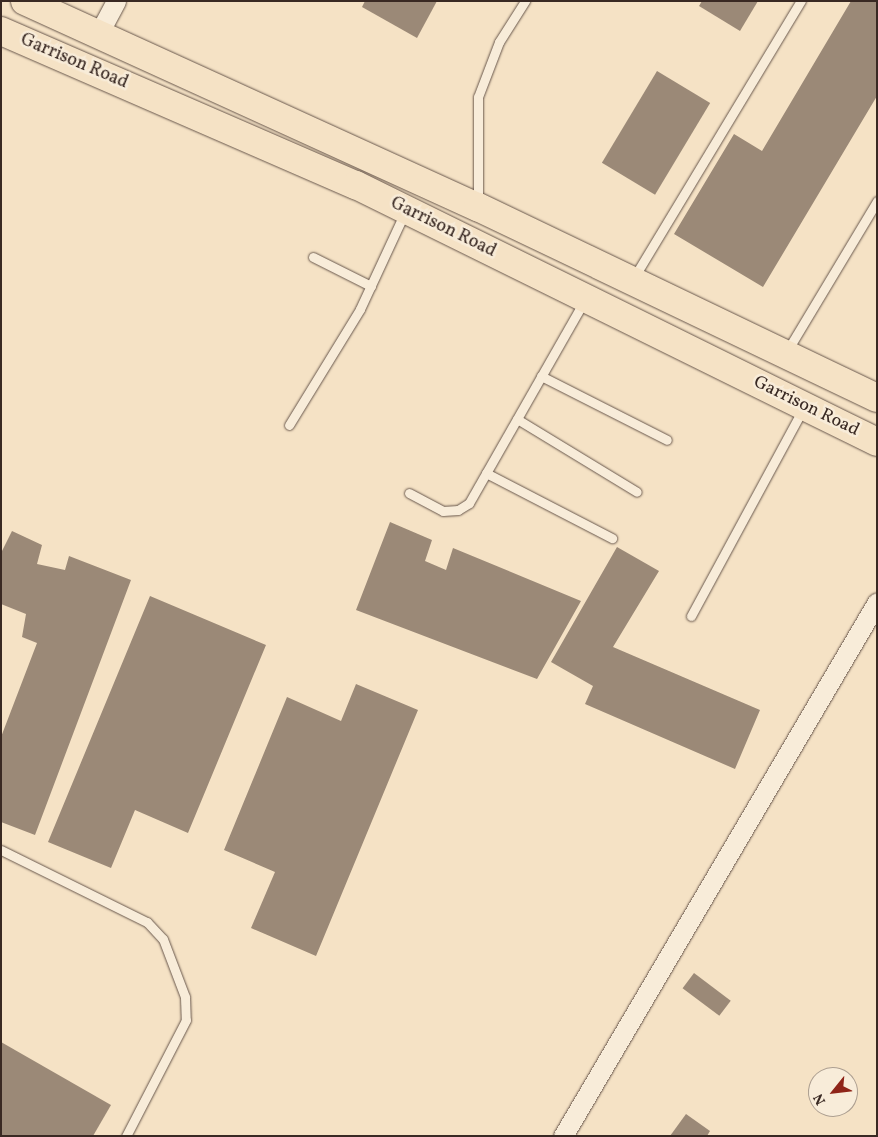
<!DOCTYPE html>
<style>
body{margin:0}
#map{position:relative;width:878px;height:1137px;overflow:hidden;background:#f5e2c5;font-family:Vollkorn,serif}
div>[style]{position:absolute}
.building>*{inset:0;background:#9b8977;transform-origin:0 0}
.roads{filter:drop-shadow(0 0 1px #68574c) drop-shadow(0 0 1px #68574c)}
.service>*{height:9px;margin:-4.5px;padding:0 4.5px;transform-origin:4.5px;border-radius:4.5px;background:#f8ecd9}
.minor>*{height:19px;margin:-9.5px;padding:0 9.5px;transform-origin:9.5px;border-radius:9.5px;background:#f8ecd9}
.primary>*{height:28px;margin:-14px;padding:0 14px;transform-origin:14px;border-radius:14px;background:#f5e2c5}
span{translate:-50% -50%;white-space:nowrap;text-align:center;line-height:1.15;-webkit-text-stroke:5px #f8ecd9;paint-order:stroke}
.street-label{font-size:18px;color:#392923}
.frame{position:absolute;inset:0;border:2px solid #392923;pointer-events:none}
.north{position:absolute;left:808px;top:1067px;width:50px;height:50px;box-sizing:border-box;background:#f8ecd9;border:1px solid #ac9e90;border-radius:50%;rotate:241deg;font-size:14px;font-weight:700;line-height:20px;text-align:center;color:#392923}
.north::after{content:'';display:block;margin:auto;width:18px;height:22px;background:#8f2418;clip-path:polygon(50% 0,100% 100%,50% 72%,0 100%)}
</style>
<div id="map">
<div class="building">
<i style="clip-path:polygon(365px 1px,437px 1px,417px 38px,362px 7px)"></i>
<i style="clip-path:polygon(702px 1px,758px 1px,740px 31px,699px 6px)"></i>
<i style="clip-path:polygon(851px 1px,877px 1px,877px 96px,763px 287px,674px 234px,734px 134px,762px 151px)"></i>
<i style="left:657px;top:71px;width:62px;height:107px;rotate:31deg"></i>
<i style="clip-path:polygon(390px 522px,432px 540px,425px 561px,446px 570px,453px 548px,581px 601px,537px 679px,356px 610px)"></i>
<i style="clip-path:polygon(12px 531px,42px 545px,37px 564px,65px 570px,69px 556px,131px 580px,35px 835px,1px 822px,1px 737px,37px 643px,22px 637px,26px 614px,1px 604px,1px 553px)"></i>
<i style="clip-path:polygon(617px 547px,659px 571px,613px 647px,760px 710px,735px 769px,585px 704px,593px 686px,551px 662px)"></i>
<i style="clip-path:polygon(150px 596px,266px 645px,188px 833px,135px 810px,111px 868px,48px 842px)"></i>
<i style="clip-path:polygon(356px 684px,418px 710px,316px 956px,251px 928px,275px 872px,224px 850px,287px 697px,341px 721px)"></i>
<i style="left:694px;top:973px;width:46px;height:19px;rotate:37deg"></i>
<i style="clip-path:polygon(1px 1042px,111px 1105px,93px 1136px,1px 1136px)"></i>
<i style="clip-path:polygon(686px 1114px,710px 1131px,707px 1136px,670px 1136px)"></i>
</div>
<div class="roads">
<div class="service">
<i style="left:478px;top:202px;width:105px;rotate:-90deg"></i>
<i style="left:478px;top:97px;width:59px;rotate:-69.1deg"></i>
<i style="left:499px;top:42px;width:49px;rotate:-57.6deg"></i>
<i style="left:313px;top:257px;width:65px;rotate:26.6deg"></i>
<i style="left:633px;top:279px;width:325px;rotate:-58.9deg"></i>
<i style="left:787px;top:351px;width:175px;rotate:-59deg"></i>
<i style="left:541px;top:376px;width:141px;rotate:26.9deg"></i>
<i style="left:517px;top:419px;width:140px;rotate:31.3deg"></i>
<i style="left:289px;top:425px;width:136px;rotate:-58.5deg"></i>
<i style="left:360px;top:309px;width:107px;rotate:-65.1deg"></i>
<i style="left:486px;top:473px;width:142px;rotate:27.3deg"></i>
<i style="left:409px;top:493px;width:38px;rotate:28deg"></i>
<i style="left:443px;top:511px;width:15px;rotate:-4deg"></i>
<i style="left:458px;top:510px;width:13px;rotate:-32deg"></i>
<i style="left:469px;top:503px;width:234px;rotate:-60.3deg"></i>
<i style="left:691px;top:616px;width:235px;rotate:-61.6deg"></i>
<i style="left:1px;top:850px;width:163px;rotate:26.3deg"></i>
<i style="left:147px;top:922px;width:23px;rotate:47deg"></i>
<i style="left:163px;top:939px;width:62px;rotate:69.2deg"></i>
<i style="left:185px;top:997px;width:23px;rotate:88deg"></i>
<i style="left:186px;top:1020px;width:131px;rotate:117.3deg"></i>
</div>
<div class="minor">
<i style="left:99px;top:33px;width:36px;rotate:-62deg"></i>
<i style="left:563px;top:1136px;width:619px;rotate:-59.54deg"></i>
</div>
<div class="primary">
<i style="left:25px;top:1px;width:498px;rotate:24.5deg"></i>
<i style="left:478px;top:207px;width:442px;rotate:25.6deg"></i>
<i style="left:1px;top:31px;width:387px;rotate:23.5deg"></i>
<i style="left:356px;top:185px;width:581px;rotate:26.26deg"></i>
</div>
</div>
<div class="street-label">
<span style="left:74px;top:62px;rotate:23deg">Garrison Road</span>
<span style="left:443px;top:228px;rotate:26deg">Garrison Road</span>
<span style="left:806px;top:407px;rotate:26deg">Garrison Road</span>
</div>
<div class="frame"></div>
<div class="north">N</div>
</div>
